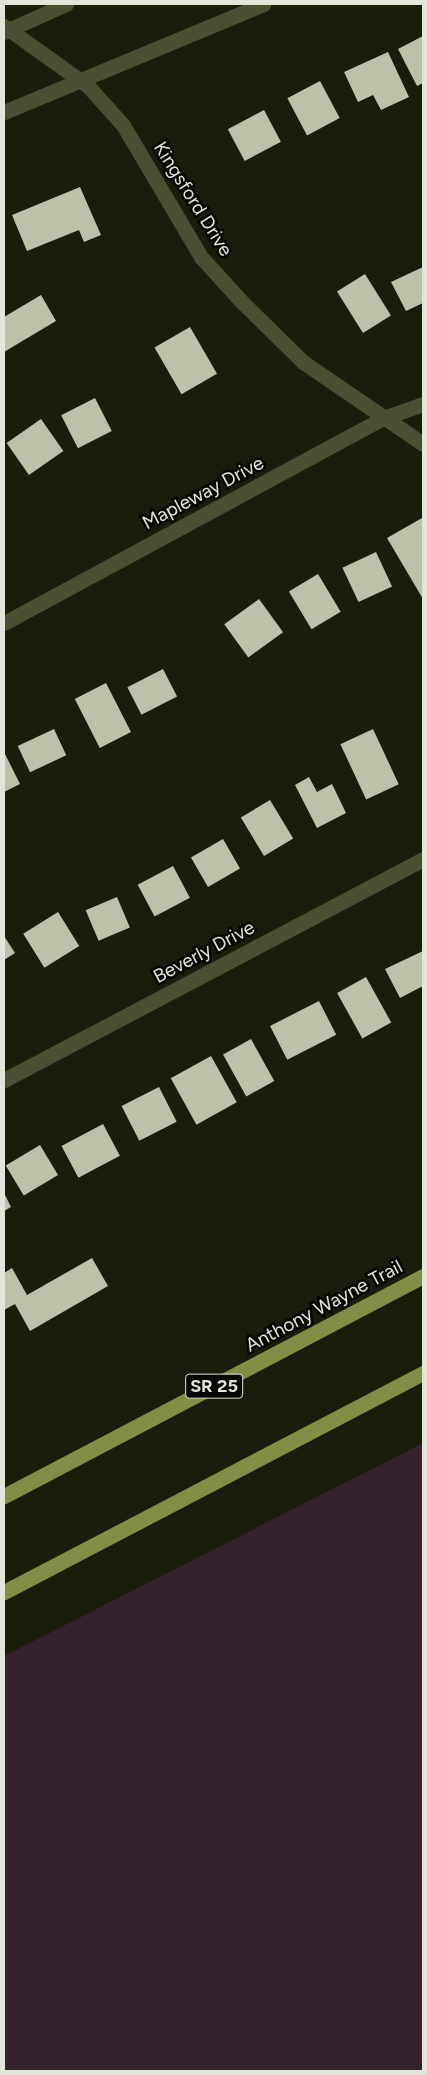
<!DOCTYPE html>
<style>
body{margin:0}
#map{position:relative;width:427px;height:2075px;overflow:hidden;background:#1a1d0b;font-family:Figtree,sans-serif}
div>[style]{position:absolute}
.green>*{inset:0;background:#34232d}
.building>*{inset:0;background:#bcc1aa;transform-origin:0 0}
.minor>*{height:15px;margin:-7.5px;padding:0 7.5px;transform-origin:7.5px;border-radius:7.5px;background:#4a5031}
.trunk>*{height:15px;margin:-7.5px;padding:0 7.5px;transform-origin:7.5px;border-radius:7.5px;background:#828e46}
span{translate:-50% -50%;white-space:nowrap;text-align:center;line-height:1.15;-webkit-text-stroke:5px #060702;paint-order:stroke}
.shield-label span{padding:1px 4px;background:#060702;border:1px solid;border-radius:4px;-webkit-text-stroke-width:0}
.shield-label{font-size:18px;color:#e2e5d9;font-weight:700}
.street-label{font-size:19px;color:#e2e5d9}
.frame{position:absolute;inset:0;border:5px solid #e2e5d9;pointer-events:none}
</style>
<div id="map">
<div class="green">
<i style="clip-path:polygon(423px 1443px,423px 2071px,4px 2071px,4px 1656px)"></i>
</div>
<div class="building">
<i style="clip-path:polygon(423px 36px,423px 83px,417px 86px,398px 49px)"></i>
<i style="clip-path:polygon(388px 52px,409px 97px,381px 110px,373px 95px,358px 102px,344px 72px)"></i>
<i style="left:320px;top:81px;width:42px;height:37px;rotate:62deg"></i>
<i style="left:264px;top:110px;width:36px;height:41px;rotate:62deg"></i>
<i style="clip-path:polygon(80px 187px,101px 235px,84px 242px,79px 230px,27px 251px,12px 215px)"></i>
<i style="clip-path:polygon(423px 267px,423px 303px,406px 311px,391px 282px)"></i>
<i style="left:365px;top:274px;width:49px;height:33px;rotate:58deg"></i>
<i style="clip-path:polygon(41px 295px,56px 321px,4px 352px,4px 317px)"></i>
<i style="left:190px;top:327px;width:54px;height:41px;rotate:60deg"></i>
<i style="left:95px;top:398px;width:37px;height:38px;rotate:63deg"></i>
<i style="left:41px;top:419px;width:39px;height:42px;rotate:55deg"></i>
<i style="clip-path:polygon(422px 518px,423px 520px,423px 599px,387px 538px)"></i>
<i style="left:376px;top:552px;width:38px;height:37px;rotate:65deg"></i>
<i style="left:318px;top:574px;width:44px;height:34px;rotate:59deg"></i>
<i style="left:259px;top:599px;width:41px;height:43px;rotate:54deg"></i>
<i style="left:163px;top:669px;width:31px;height:40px;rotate:63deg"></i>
<i style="left:106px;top:683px;width:55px;height:35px;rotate:63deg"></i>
<i style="left:54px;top:729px;width:29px;height:40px;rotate:65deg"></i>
<i style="left:373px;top:729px;width:61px;height:36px;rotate:65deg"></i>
<i style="clip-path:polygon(4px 752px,20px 784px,4px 792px)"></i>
<i style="clip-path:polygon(309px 777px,317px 792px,332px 784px,346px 813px,317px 828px,295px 785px)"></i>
<i style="left:270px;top:800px;width:45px;height:34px;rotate:59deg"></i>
<i style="left:223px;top:839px;width:34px;height:37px;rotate:60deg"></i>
<i style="left:173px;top:866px;width:36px;height:40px;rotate:62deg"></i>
<i style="left:117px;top:897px;width:33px;height:34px;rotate:67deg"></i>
<i style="left:58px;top:912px;width:40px;height:41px;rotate:58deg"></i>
<i style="clip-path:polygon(4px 936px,15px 953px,4px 960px)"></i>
<i style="clip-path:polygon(423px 951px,423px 986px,400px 998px,385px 969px)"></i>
<i style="left:366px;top:977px;width:52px;height:33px;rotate:61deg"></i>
<i style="left:319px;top:1001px;width:38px;height:55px;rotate:63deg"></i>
<i style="left:251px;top:1039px;width:48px;height:32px;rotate:61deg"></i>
<i style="left:211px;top:1056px;width:53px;height:46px;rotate:61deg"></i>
<i style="left:159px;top:1087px;width:39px;height:42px;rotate:63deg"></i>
<i style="left:103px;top:1124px;width:36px;height:47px;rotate:62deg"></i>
<i style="left:40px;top:1145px;width:35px;height:40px;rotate:59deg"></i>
<i style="clip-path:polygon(4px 1193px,11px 1207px,4px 1211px)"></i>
<i style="clip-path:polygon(92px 1258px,108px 1286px,30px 1331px,15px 1304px,4px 1310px,4px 1273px,12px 1268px,27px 1295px)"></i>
</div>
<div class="minor">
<i style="left:4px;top:26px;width:103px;rotate:35.5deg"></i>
<i style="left:88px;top:86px;width:52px;rotate:48.1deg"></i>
<i style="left:123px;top:125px;width:153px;rotate:59.4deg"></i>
<i style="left:201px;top:257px;width:61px;rotate:47.7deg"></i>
<i style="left:242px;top:302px;width:86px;rotate:44.5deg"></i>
<i style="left:303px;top:362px;width:145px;rotate:34.3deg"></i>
<i style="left:4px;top:32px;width:68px;rotate:-24.3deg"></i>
<i style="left:4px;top:112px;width:281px;rotate:-22.6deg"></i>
<i style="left:4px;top:623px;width:431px;rotate:-28.4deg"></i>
<i style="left:383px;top:418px;width:42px;rotate:-19.3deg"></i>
<i style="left:4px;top:1080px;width:474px;rotate:-27.8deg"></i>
</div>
<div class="trunk">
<i style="left:4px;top:1496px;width:473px;rotate:-27.7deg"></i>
<i style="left:4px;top:1592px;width:473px;rotate:-27.6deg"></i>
</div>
<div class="shield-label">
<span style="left:214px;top:1386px">SR 25</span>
</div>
<div class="street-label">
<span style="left:193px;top:199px;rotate:58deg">Kingsford Drive</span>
<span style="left:203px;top:493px;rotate:-28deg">Mapleway Drive</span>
<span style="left:204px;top:952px;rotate:-28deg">Beverly Drive</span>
<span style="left:324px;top:1306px;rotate:-28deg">Anthony Wayne Trail</span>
</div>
<div class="frame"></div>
</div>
